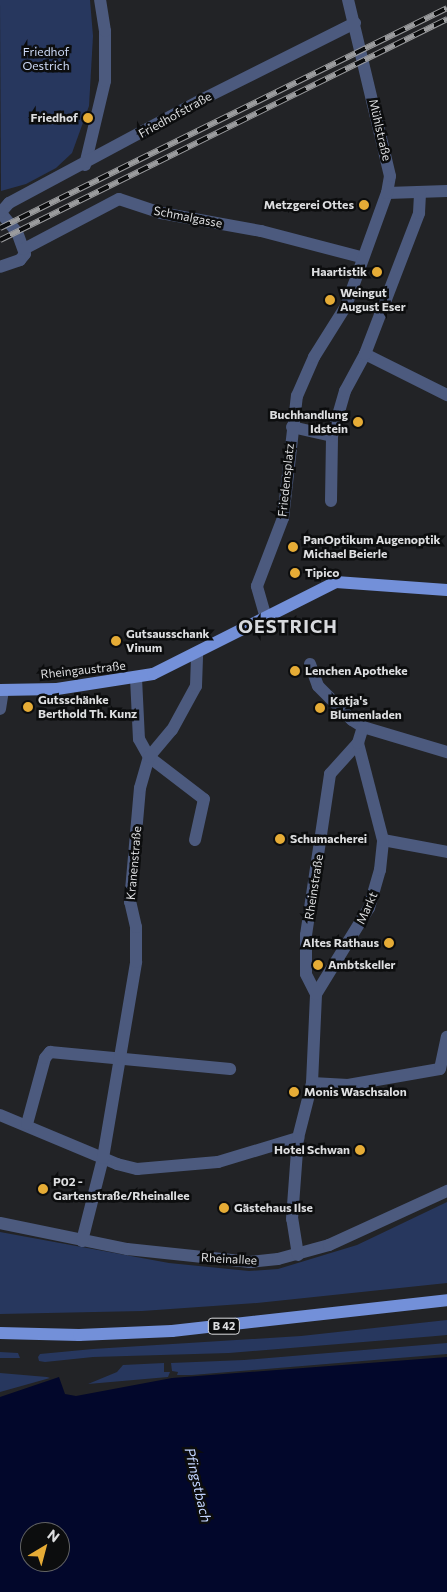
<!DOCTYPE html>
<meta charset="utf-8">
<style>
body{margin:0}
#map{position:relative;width:447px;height:1592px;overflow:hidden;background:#222326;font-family:Commissioner,sans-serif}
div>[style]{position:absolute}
.green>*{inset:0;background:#27375e}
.water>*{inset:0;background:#02072b}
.minor>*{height:12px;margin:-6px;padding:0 6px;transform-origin:6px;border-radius:6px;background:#4c5a7e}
.major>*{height:12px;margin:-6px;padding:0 6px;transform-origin:6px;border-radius:6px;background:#7390d9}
.rail>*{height:5.5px;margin-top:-2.75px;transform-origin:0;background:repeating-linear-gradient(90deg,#0c0d0e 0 11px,#9b9c9e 0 22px);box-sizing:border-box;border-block:1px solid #9b9c9e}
.dots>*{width:14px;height:14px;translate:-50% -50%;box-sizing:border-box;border:2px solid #0c0d0e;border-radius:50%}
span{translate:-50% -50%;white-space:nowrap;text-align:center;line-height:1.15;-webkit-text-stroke:5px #0c0d0e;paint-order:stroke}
.shield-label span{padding:1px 4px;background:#0c0d0e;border:1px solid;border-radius:4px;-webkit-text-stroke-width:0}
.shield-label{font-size:11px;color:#dddee0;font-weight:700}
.park-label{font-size:12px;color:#cddaf6}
.street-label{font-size:12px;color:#dddee0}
.poi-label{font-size:12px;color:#dddee0;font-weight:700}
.right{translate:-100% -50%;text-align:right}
.left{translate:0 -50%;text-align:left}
.water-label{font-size:14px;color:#c2d4fe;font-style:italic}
.district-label{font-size:18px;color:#d7d9dd;font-weight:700;letter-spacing:1px}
.north{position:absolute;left:20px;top:1522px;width:50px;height:50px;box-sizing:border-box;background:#0c0d0e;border:1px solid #606162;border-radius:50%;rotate:37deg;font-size:14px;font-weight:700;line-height:20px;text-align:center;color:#dddee0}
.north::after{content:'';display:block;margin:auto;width:18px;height:22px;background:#e6ac36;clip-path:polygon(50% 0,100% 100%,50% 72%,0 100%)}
</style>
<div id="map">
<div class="green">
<i style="clip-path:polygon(0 0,90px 0,93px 36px,89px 106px,72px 153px,56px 168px,26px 184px,1px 191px)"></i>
<i style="clip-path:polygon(447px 1202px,447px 1283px,257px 1303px,142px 1311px,0 1314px,0 1232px,169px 1263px,249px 1271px,278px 1269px,357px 1245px)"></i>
<i style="clip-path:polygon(447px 1320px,447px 1335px,436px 1336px,229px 1353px,93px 1357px,45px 1362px,39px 1361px,38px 1357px,40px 1354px,93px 1349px,301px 1336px)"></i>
<i style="clip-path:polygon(447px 1343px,447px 1354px,192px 1375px,177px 1375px,178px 1372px,172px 1371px,171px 1363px,244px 1360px)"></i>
<i style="clip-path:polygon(0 1352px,18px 1353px,20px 1358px,0 1358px)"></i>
<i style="clip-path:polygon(164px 1363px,164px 1372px,170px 1372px,168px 1377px,88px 1384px,117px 1372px,123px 1365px)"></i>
<i style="clip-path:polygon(0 1373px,47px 1377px,50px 1378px,0 1392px)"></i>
</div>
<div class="water">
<i style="clip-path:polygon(evenodd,447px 1357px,447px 1592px,0 1592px,0 1397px,59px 1377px,65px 1394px,76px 1396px,172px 1378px,447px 1357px,30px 1532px,60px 1532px,60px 1562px,30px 1562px,30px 1532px)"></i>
</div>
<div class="minor">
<i style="left:85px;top:165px;width:86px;rotate:-76.6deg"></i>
<i style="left:105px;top:81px;width:50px;rotate:-90deg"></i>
<i style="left:105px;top:31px;width:31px;rotate:-99deg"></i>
<i style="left:387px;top:193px;width:60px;rotate:-1.9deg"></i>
<i style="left:0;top:212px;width:26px;rotate:50deg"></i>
<i style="left:17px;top:232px;width:23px;rotate:70deg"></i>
<i style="left:25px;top:254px;width:8px;rotate:130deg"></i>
<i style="left:20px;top:260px;width:21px;rotate:161deg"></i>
<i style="left:1px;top:212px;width:12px;rotate:-48deg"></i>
<i style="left:9px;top:203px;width:220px;rotate:-28.2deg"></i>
<i style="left:203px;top:99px;width:170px;rotate:-26.6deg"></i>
<i style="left:24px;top:249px;width:107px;rotate:-27.8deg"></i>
<i style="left:119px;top:199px;width:44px;rotate:18.4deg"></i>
<i style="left:161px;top:213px;width:102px;rotate:10.2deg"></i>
<i style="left:261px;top:231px;width:103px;rotate:14.6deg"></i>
<i style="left:365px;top:354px;width:92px;rotate:26.6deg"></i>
<i style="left:292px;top:427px;width:41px;rotate:12.7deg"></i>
<i style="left:331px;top:501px;width:65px;rotate:-89.1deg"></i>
<i style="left:332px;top:436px;width:47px;rotate:-73.9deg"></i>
<i style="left:345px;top:391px;width:42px;rotate:-61.6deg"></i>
<i style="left:365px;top:354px;width:151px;rotate:-69deg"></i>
<i style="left:419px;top:213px;width:20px;rotate:-87deg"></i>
<i style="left:266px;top:618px;width:33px;rotate:-106deg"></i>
<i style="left:257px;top:586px;width:73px;rotate:-69.1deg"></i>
<i style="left:283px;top:518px;width:123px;rotate:-83.5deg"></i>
<i style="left:297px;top:396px;width:43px;rotate:-66.4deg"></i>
<i style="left:314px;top:357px;width:60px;rotate:-57.9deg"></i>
<i style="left:346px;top:306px;width:120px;rotate:-70.1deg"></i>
<i style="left:387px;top:193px;width:17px;rotate:-80deg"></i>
<i style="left:390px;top:176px;width:181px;rotate:-103.4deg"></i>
<i style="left:310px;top:664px;width:23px;rotate:70deg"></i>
<i style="left:318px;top:686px;width:48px;rotate:45deg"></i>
<i style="left:352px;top:720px;width:13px;rotate:32deg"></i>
<i style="left:363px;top:727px;width:88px;rotate:16.6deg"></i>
<i style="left:136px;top:678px;width:61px;rotate:87.2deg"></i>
<i style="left:139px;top:739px;width:21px;rotate:61deg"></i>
<i style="left:149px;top:757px;width:69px;rotate:37.4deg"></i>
<i style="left:204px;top:799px;width:42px;rotate:102.4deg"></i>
<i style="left:0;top:709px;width:19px;rotate:-81deg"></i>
<i style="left:383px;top:840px;width:65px;rotate:10.6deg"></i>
<i style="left:316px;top:994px;width:101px;rotate:-58.4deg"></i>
<i style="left:369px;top:908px;width:40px;rotate:-74deg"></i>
<i style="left:380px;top:870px;width:30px;rotate:-84deg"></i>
<i style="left:383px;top:840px;width:100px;rotate:-104.5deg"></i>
<i style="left:312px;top:1083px;width:36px;rotate:3deg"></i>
<i style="left:348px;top:1085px;width:93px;rotate:-9.9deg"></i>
<i style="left:440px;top:1069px;width:33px;rotate:-78deg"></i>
<i style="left:0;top:1115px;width:127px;rotate:22.7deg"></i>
<i style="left:117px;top:1164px;width:21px;rotate:14deg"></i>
<i style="left:137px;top:1169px;width:81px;rotate:-4.9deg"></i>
<i style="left:218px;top:1162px;width:84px;rotate:-16.7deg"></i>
<i style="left:27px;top:1124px;width:68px;rotate:-74.7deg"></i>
<i style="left:45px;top:1058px;width:8px;rotate:-50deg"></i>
<i style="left:50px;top:1052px;width:181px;rotate:5.4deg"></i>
<i style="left:0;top:1223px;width:130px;rotate:11.6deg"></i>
<i style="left:127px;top:1249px;width:124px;rotate:6deg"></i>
<i style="left:250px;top:1262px;width:28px;rotate:-6deg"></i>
<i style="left:278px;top:1259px;width:53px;rotate:-15.4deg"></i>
<i style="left:329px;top:1245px;width:130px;rotate:-24.6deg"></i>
<i style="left:82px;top:1241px;width:86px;rotate:-75.8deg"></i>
<i style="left:103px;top:1158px;width:199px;rotate:-80.4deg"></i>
<i style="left:136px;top:962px;width:35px;rotate:-90deg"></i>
<i style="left:136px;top:927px;width:26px;rotate:-103deg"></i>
<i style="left:130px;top:902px;width:114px;rotate:-85deg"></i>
<i style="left:140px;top:788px;width:32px;rotate:-74deg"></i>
<i style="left:149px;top:757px;width:35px;rotate:-50deg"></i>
<i style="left:172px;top:730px;width:50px;rotate:-61.4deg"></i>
<i style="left:196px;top:686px;width:33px;rotate:-88deg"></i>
<i style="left:298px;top:1255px;width:36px;rotate:-99deg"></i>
<i style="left:292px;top:1219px;width:81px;rotate:-85.8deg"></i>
<i style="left:298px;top:1138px;width:57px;rotate:-75.7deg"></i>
<i style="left:312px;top:1083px;width:89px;rotate:-87.4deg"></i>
<i style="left:316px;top:994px;width:22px;rotate:-117deg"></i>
<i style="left:306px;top:974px;width:39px;rotate:-90deg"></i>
<i style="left:306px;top:935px;width:163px;rotate:-81.5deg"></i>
<i style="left:330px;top:774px;width:42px;rotate:-47.9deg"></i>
<i style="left:358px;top:743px;width:17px;rotate:-73deg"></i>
</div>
<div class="major">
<i style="left:0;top:690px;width:57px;rotate:-1deg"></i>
<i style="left:57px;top:689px;width:97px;rotate:-8.9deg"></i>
<i style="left:153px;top:674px;width:205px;rotate:-26.7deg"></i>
<i style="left:336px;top:582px;width:111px;rotate:4.1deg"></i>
<i style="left:0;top:1333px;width:79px;rotate:1.5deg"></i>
<i style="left:79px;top:1335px;width:93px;rotate:-2.5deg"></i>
<i style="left:172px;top:1331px;width:277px;rotate:-6.4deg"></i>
</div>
<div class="rail">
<i style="left:0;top:228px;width:498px;rotate:-26.2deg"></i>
<i style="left:0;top:240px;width:499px;rotate:-26.3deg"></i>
</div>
<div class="dots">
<i style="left:88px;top:118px;background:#e6ac36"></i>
<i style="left:364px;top:205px;background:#e6ac36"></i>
<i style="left:377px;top:272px;background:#e6ac36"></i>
<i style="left:330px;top:300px;background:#e6ac36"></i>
<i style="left:358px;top:422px;background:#e6ac36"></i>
<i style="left:293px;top:547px;background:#e6ac36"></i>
<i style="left:295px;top:573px;background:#e6ac36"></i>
<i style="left:116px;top:641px;background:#e6ac36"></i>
<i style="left:295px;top:671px;background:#e6ac36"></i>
<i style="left:28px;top:707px;background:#e6ac36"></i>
<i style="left:320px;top:708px;background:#e6ac36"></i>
<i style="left:280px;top:839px;background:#e6ac36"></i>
<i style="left:389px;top:943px;background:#e6ac36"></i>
<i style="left:318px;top:965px;background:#e6ac36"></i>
<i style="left:294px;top:1092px;background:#e6ac36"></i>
<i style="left:360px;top:1150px;background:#e6ac36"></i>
<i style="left:43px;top:1189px;background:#e6ac36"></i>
<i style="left:224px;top:1208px;background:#e6ac36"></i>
</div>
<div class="shield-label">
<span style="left:224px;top:1326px">B 42</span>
</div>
<div class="park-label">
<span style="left:46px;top:59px">Friedhof<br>Oestrich</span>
</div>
<div class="street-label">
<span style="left:175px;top:115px;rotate:-29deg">Friedhofstraße</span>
<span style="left:380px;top:130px;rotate:77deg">Mühlstraße</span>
<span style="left:188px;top:217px;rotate:11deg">Schmalgasse</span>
<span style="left:286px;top:480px;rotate:-84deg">Friedensplatz</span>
<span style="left:83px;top:670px;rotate:-6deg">Rheingaustraße</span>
<span style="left:134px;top:863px;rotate:-85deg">Kranenstraße</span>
<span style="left:314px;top:887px;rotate:-81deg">Rheinstraße</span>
<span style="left:367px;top:908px;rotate:-66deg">Markt</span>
<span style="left:229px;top:1259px;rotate:3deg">Rheinallee</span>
</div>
<div class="poi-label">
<span class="right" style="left:78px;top:118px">Friedhof</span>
<span class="right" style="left:354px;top:205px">Metzgerei Ottes</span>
<span class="right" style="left:367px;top:272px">Haartistik</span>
<span class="left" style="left:340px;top:300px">Weingut<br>August Eser</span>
<span class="right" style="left:348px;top:422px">Buchhandlung<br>Idstein</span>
<span class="left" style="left:303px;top:547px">PanOptikum Augenoptik<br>Michael Beierle</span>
<span class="left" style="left:305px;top:573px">Tipico</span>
<span class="left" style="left:126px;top:641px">Gutsausschank<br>Vinum</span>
<span class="left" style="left:305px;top:671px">Lenchen Apotheke</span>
<span class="left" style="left:38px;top:707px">Gutsschänke<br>Berthold Th. Kunz</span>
<span class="left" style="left:330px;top:708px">Katja's<br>Blumenladen</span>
<span class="left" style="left:290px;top:839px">Schumacherei</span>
<span class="right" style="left:379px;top:943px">Altes Rathaus</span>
<span class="left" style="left:328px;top:965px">Ambtskeller</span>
<span class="left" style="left:304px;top:1092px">Monis Waschsalon</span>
<span class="right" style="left:350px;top:1150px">Hotel Schwan</span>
<span class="left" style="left:53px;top:1189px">P02 -<br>Gartenstraße/Rheinallee</span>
<span class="left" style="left:234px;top:1208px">Gästehaus Ilse</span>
</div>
<div class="water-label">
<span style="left:198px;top:1485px;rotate:77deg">Pfingstbach</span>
</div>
<div class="district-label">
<span style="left:288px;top:626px">OESTRICH</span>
</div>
<div class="north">N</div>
</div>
